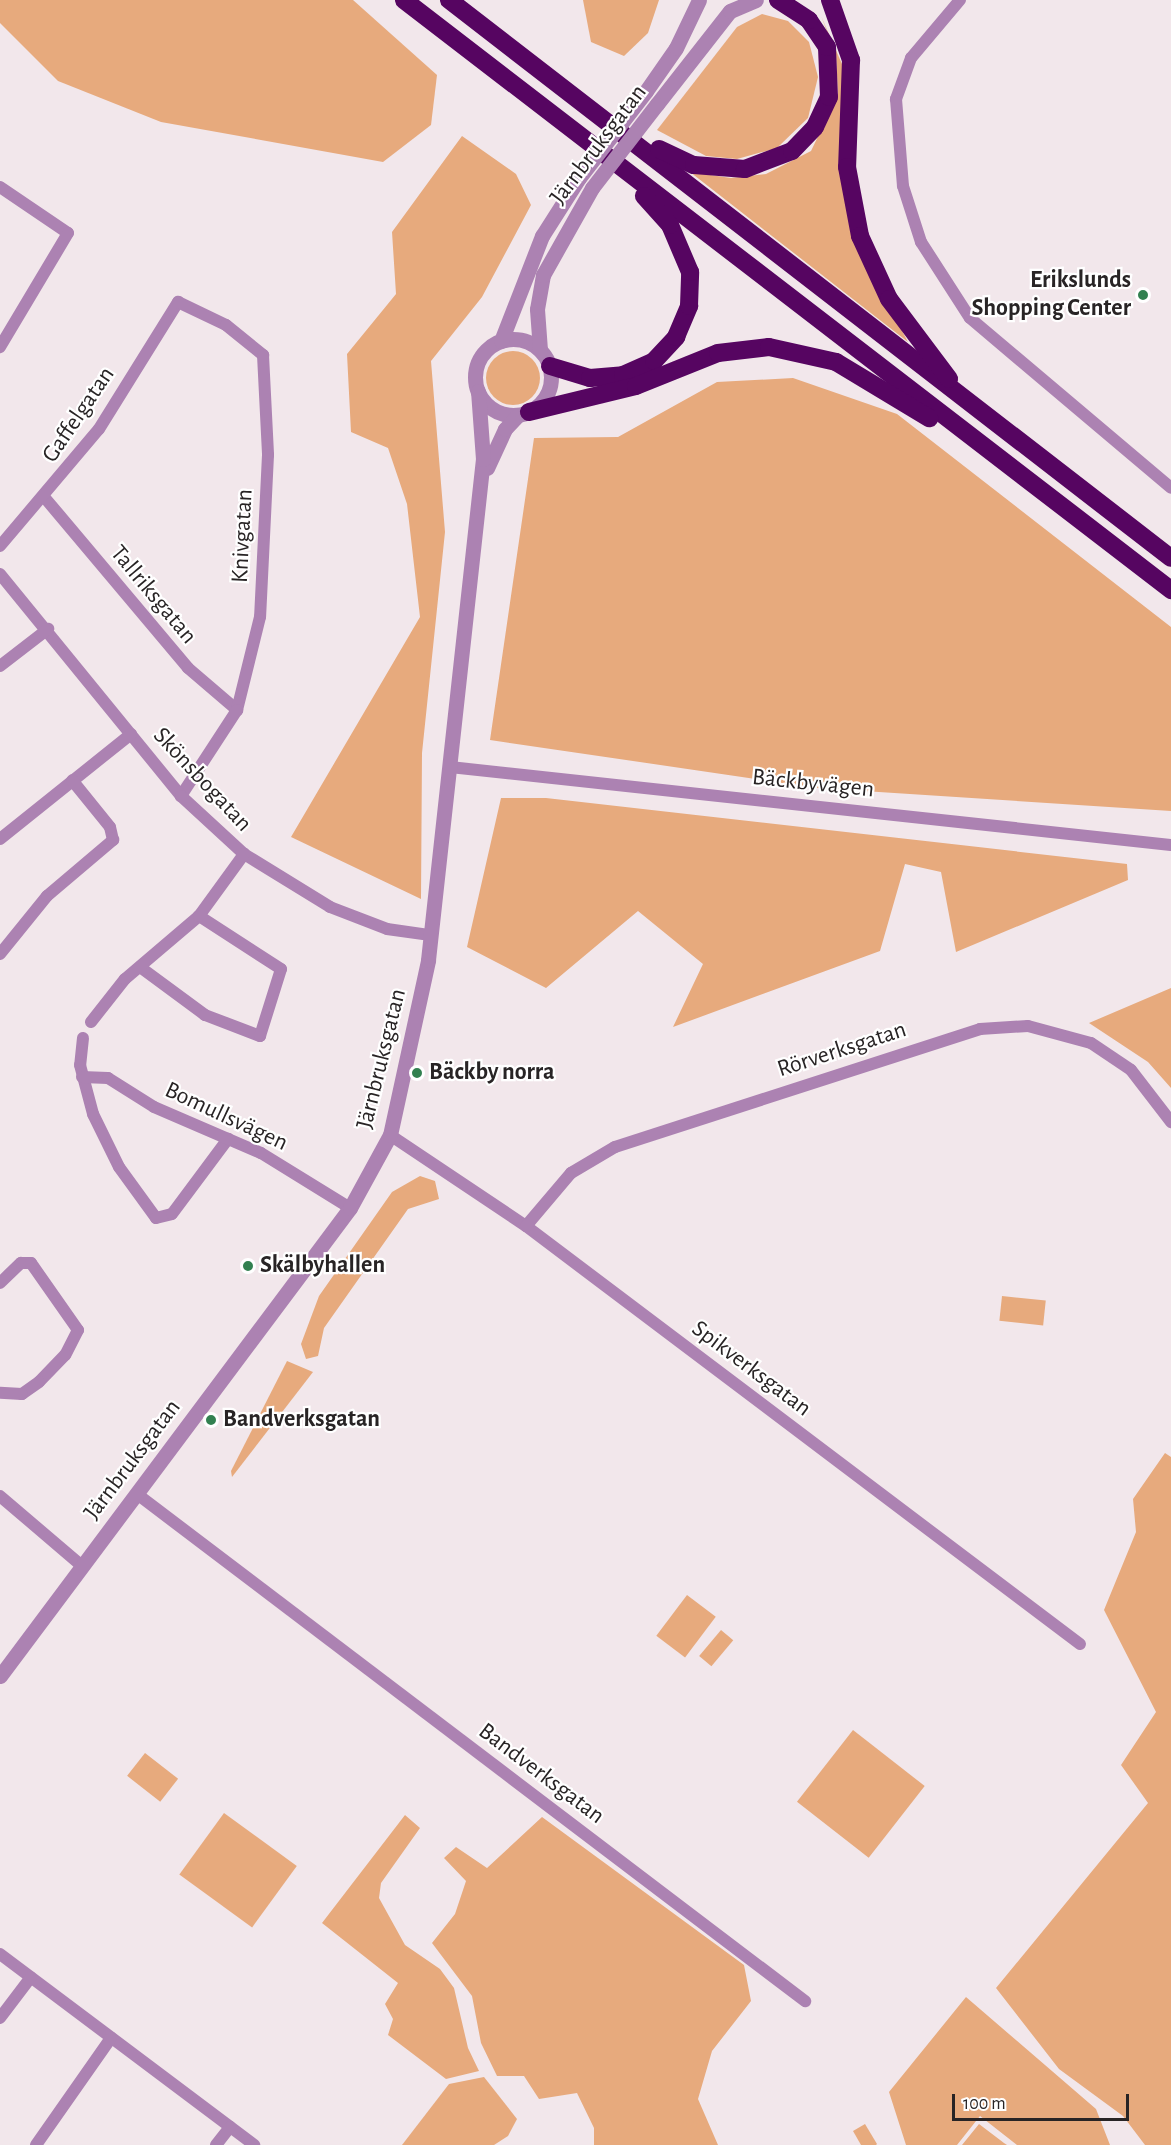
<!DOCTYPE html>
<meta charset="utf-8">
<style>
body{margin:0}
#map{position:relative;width:1171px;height:2145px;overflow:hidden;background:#f2e7eb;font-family:"Alegreya Sans",sans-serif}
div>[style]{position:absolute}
.green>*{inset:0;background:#e7aa7d;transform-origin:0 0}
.round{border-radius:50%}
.minor>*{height:12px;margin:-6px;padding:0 6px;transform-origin:6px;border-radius:6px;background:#ac82b2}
.tertiary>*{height:15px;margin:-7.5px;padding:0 7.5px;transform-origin:7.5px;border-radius:7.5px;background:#ac82b2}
.tertiary>.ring{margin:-7.5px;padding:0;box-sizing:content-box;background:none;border:15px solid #ac82b2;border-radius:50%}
.motorway>*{height:18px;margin:-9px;padding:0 9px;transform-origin:9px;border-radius:9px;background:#560561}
.tertiary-bridge>*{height:15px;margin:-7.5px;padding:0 7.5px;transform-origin:7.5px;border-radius:7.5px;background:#ac82b2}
.dots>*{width:16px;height:16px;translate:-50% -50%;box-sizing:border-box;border:3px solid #fff;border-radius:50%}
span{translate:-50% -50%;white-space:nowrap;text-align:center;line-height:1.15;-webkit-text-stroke:4.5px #fff;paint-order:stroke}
.street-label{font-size:24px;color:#282425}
.poi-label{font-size:24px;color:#282425;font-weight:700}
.right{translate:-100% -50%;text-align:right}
.left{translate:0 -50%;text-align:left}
.scale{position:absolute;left:952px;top:2094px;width:177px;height:27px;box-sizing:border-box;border:3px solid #282425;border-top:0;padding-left:8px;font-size:18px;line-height:21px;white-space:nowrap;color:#282425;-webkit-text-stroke:4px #fff;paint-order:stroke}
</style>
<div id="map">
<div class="green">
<i style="clip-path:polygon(0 0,353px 0,437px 75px,431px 125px,383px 162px,161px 122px,58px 81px,0 23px)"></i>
<i style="clip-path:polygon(583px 0,659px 0,648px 33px,624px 56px,591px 42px)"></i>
<i style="clip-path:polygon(762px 14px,788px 21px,809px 42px,818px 77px,808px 118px,777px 148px,737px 159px,706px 156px,657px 130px,737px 27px)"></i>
<i style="clip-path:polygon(821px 16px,842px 64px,852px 237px,908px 342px,690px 172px,731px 178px,766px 174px,811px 151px,838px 95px,836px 54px)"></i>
<i style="clip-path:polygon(462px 136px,516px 174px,531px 205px,482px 297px,431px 361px,445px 532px,422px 753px,421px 899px,291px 837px,420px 617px,407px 504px,388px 448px,351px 432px,347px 354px,396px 294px,392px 232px)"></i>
<i class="round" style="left:486px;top:351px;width:54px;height:54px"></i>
<i style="clip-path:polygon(793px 378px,897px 414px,1171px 627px,1171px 811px,817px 788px,490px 740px,534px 438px,618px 437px,717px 382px)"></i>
<i style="clip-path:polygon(501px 798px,546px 798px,1127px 864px,1128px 880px,956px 952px,941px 872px,905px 864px,880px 951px,673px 1027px,703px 964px,638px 911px,546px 988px,467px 947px)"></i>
<i style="clip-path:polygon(1171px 988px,1171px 1088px,1148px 1062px,1089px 1023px)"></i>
<i style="clip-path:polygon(420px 1176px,435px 1181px,439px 1199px,408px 1209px,324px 1328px,318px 1356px,306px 1359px,301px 1344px,319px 1296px,392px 1192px)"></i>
<i style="left:1002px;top:1296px;width:44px;height:25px;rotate:6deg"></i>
<i style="clip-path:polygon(287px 1361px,313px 1372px,232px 1477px,231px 1471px)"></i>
<i style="clip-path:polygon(1165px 1453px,1171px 1457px,1171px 2145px,1145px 2145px,1123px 2116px,1059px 2069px,996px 1988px,1148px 1803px,1121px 1765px,1156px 1712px,1104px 1610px,1136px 1532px,1133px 1499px)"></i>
<i style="left:687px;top:1595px;width:36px;height:51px;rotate:37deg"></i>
<i style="left:721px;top:1630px;width:16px;height:34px;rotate:40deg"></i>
<i style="left:853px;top:1730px;width:91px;height:91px;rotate:38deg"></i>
<i style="left:145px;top:1753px;width:42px;height:29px;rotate:38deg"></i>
<i style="left:224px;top:1813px;width:90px;height:76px;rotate:36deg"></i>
<i style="clip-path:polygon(405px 1815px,420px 1828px,381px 1883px,379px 1898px,405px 1945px,440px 1969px,454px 1988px,468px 2048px,479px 2071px,446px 2079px,388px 2035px,393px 2019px,385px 2004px,398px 1983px,322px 1923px)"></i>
<i style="clip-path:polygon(542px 1817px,744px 1965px,751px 2001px,712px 2051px,698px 2099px,718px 2145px,594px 2145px,594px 2128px,577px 2093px,539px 2099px,524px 2076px,497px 2076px,481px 2043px,472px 1996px,432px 1943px,455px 1914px,466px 1881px,444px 1858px,456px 1847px,487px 1868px)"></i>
<i style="clip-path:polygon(966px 1997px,1096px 2109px,1110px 2145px,1017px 2145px,980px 2116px,957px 2145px,906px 2145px,889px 2092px)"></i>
<i style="clip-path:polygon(484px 2077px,517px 2119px,508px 2136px,494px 2145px,402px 2145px,449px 2084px)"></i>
<i style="clip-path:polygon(865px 2124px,877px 2144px,876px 2145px,861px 2145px,853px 2131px)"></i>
<i style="clip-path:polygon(979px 2124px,1004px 2143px,1007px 2145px,962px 2145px)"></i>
</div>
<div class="minor">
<i style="left:960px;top:0;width:76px;rotate:130.2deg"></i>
<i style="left:911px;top:58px;width:44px;rotate:110.1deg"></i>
<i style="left:896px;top:99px;width:87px;rotate:85.4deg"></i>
<i style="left:903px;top:186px;width:59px;rotate:72.2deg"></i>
<i style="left:921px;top:242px;width:90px;rotate:57.2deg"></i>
<i style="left:970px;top:318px;width:263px;rotate:40.2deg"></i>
<i style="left:0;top:187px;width:82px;rotate:34.1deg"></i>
<i style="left:68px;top:233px;width:133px;rotate:120.8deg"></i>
<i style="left:45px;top:498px;width:222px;rotate:49.9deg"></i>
<i style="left:188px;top:668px;width:65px;rotate:40.6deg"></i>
<i style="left:0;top:546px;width:153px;rotate:-49.8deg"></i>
<i style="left:99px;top:429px;width:150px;rotate:-58.1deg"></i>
<i style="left:178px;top:302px;width:53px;rotate:25.6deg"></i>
<i style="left:226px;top:325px;width:48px;rotate:39deg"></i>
<i style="left:263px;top:355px;width:100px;rotate:87.1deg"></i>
<i style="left:268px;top:455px;width:162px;rotate:92.8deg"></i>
<i style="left:260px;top:617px;width:96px;rotate:103.9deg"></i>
<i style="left:237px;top:710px;width:103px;rotate:123.1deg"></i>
<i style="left:0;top:574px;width:286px;rotate:50.8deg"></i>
<i style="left:181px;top:796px;width:86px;rotate:42.6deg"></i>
<i style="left:244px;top:854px;width:101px;rotate:31.6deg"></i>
<i style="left:330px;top:907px;width:61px;rotate:21.1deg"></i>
<i style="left:387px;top:929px;width:42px;rotate:8.1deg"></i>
<i style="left:0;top:666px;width:61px;rotate:-37.6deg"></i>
<i style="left:450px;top:767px;width:725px;rotate:6.17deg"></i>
<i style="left:0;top:839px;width:168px;rotate:-38.7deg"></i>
<i style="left:0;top:954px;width:75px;rotate:-51deg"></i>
<i style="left:47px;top:896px;width:87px;rotate:-40.3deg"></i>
<i style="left:113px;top:840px;width:13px;rotate:-103deg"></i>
<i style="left:110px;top:827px;width:60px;rotate:-129deg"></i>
<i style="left:140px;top:967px;width:81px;rotate:36.4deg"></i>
<i style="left:205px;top:1015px;width:59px;rotate:20.9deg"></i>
<i style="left:260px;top:1036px;width:70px;rotate:-72.6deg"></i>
<i style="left:281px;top:969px;width:98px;rotate:-147.1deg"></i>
<i style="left:91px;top:1022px;width:55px;rotate:-51.7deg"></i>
<i style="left:125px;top:979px;width:97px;rotate:-40.4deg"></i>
<i style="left:199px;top:916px;width:77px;rotate:-54deg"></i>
<i style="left:83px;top:1038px;width:27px;rotate:96deg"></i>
<i style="left:80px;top:1065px;width:51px;rotate:75.1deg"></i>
<i style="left:93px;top:1114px;width:59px;rotate:63.9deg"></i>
<i style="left:119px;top:1167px;width:63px;rotate:54deg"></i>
<i style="left:156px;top:1218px;width:16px;rotate:-14deg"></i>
<i style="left:172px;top:1214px;width:94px;rotate:-53.3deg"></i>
<i style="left:82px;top:1077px;width:26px;rotate:2deg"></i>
<i style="left:108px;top:1078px;width:54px;rotate:32.2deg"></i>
<i style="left:154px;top:1107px;width:116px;rotate:23.3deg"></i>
<i style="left:261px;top:1153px;width:105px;rotate:31.7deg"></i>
<i style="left:390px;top:1135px;width:164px;rotate:33.8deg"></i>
<i style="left:526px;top:1226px;width:694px;rotate:37.04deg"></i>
<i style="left:526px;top:1226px;width:70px;rotate:-49.7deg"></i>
<i style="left:571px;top:1173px;width:51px;rotate:-30.6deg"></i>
<i style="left:615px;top:1147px;width:384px;rotate:-17.9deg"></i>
<i style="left:980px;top:1029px;width:48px;rotate:-3.6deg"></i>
<i style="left:1028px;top:1026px;width:65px;rotate:15.1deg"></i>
<i style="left:1091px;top:1043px;width:48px;rotate:34deg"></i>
<i style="left:1131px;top:1070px;width:66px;rotate:52.4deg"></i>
<i style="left:0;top:1283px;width:29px;rotate:-44deg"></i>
<i style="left:21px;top:1263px;width:10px"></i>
<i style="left:31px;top:1263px;width:82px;rotate:55deg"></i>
<i style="left:78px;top:1330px;width:28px;rotate:117deg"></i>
<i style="left:65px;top:1355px;width:37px;rotate:134deg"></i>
<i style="left:39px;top:1382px;width:21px;rotate:145deg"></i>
<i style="left:22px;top:1394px;width:22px;rotate:-177deg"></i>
<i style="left:137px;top:1494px;width:839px;rotate:37.2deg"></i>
<i style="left:0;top:1496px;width:108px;rotate:40.5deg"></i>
<i style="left:0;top:1954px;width:318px;rotate:36.9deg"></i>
<i style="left:0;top:2018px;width:51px;rotate:-52.9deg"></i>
<i style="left:36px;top:2145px;width:131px;rotate:-55deg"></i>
<i style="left:216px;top:2145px;width:23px;rotate:-52deg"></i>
</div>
<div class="tertiary">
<i style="left:646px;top:91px;width:52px;rotate:-55.1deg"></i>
<i style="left:676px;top:48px;width:53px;rotate:-64.4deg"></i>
<i style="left:657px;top:104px;width:118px;rotate:-51.9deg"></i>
<i style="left:730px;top:11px;width:28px;rotate:-23deg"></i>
<i class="ring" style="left:475px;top:339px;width:61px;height:61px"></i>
<i style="left:501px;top:341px;width:113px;rotate:-68.7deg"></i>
<i style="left:542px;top:236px;width:69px;rotate:-57.5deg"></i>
<i style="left:540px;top:350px;width:41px;rotate:-94.2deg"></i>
<i style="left:537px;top:309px;width:35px;rotate:-80deg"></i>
<i style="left:543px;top:275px;width:100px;rotate:-60.6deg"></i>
<i style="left:487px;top:468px;width:43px;rotate:-65.2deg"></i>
<i style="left:505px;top:429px;width:19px;rotate:-47deg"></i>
<i style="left:0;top:1676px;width:584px;rotate:-53.21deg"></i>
<i style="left:350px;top:1208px;width:83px;rotate:-61.3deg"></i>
<i style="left:390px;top:1135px;width:179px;rotate:-77.7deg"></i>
<i style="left:428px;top:960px;width:504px;rotate:-83.74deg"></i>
<i style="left:483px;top:459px;width:68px;rotate:-94.2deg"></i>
</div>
<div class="motorway">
<i style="left:404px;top:0;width:968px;rotate:37.57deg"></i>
<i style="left:449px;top:0;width:912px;rotate:37.7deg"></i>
<i style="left:830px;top:0;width:64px;rotate:70.7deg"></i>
<i style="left:851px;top:60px;width:107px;rotate:92.1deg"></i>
<i style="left:847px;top:167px;width:70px;rotate:79.3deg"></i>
<i style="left:860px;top:236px;width:69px;rotate:65.3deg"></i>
<i style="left:889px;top:299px;width:100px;rotate:53.1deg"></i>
<i style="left:659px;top:149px;width:38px;rotate:25deg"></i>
<i style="left:694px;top:165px;width:51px;rotate:4.5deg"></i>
<i style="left:745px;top:169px;width:50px;rotate:-21deg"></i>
<i style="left:792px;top:151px;width:33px;rotate:-46deg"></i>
<i style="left:815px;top:127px;width:33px;rotate:-65deg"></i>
<i style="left:829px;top:97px;width:50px;rotate:-92.3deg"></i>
<i style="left:827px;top:47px;width:32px;rotate:-124deg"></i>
<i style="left:809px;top:20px;width:37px;rotate:-147deg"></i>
<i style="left:550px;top:366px;width:42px;rotate:16.7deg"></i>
<i style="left:590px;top:378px;width:33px;rotate:-5deg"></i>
<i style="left:623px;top:375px;width:34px;rotate:-24deg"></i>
<i style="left:654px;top:361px;width:33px;rotate:-47deg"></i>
<i style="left:676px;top:337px;width:34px;rotate:-67deg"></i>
<i style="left:689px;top:306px;width:34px;rotate:-88deg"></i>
<i style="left:690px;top:272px;width:51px;rotate:-113.1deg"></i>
<i style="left:670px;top:225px;width:39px;rotate:-132deg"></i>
<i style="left:529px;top:412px;width:110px;rotate:-13.7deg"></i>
<i style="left:636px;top:386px;width:88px;rotate:-21.9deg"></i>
<i style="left:718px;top:353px;width:51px;rotate:-6.7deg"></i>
<i style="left:769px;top:347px;width:69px;rotate:12.6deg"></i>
<i style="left:836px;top:362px;width:109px;rotate:31.1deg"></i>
</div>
<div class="tertiary-bridge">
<i style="left:579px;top:178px;width:110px;rotate:-52.4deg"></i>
<i style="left:592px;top:188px;width:106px;rotate:-52.3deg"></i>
</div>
<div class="dots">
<i style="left:1143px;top:295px;background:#328050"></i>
<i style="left:417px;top:1073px;background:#328050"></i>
<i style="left:248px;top:1266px;background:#328050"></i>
<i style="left:211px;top:1420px;background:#328050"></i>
</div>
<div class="street-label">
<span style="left:599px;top:145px;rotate:-53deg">Järnbruksgatan</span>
<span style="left:79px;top:415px;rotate:-56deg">Gaffelgatan</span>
<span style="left:243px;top:536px;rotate:-87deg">Knivgatan</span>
<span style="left:153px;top:595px;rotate:50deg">Tallriksgatan</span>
<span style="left:202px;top:780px;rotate:47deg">Skönsbogatan</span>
<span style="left:813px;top:784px;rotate:6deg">Bäckbyvägen</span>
<span style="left:842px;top:1050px;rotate:-18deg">Rörverksgatan</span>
<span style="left:382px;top:1059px;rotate:-76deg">Järnbruksgatan</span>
<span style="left:226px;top:1117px;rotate:25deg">Bomullsvägen</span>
<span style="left:751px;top:1369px;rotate:37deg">Spikverksgatan</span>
<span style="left:133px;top:1460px;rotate:-53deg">Järnbruksgatan</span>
<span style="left:541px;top:1774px;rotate:37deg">Bandverksgatan</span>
</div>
<div class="poi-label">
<span class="right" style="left:1131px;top:295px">Erikslunds<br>Shopping Center</span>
<span class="left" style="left:429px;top:1073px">Bäckby norra</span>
<span class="left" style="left:260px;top:1266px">Skälbyhallen</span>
<span class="left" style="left:223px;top:1420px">Bandverksgatan</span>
</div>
<div class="scale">100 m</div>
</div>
